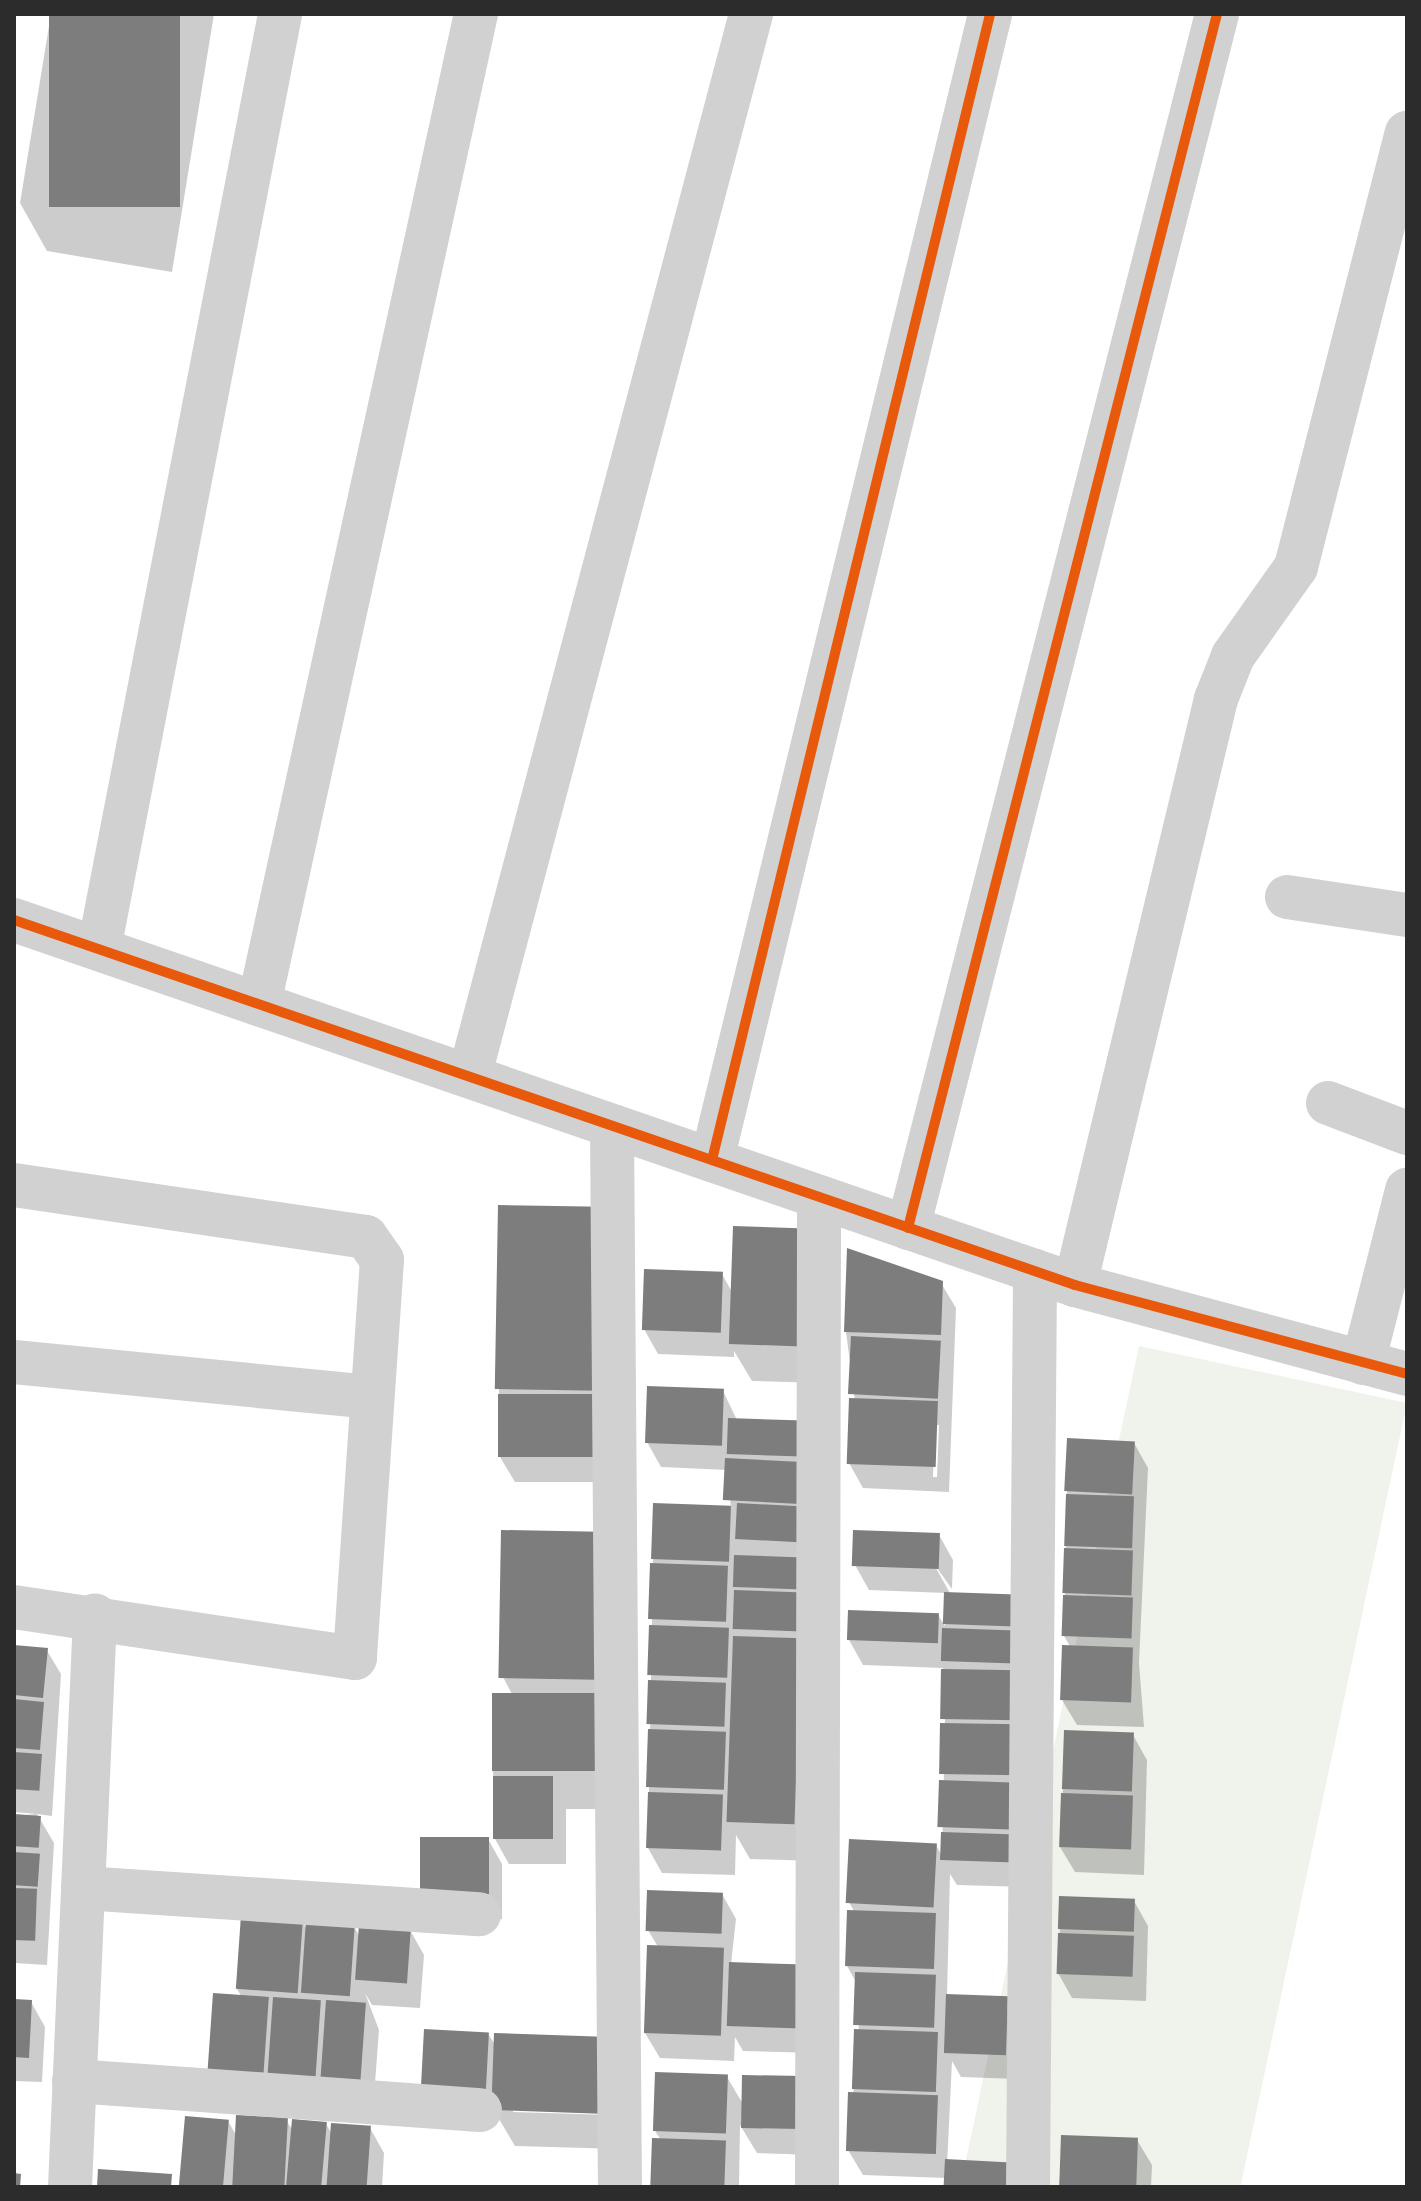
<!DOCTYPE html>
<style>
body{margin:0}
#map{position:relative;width:1421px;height:2201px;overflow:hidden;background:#fff;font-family:"IBM Plex Sans",sans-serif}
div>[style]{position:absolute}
.green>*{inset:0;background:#eff3eb;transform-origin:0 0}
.shadow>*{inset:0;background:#0003}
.building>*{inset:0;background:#7d7d7d;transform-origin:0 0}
.minor>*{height:44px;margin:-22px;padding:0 22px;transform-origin:22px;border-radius:22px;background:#d1d1d1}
.cycleway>*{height:10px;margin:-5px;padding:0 5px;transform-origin:5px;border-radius:5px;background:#e8590c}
span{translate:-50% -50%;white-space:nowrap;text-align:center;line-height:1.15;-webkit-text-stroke:8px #fff;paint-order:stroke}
.frame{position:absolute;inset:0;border:16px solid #2c2c2c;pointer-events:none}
</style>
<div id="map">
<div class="green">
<i style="left:1139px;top:1346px;width:274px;height:841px;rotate:12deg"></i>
</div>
<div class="shadow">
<i style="clip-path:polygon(51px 14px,214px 14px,172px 272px,47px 251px,20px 203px)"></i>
<i style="clip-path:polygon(601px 1208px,609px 1482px,515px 1482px,500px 1457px,499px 1389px)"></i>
<i style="clip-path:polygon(735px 1228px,822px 1383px,752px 1381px,734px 1351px,734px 1357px,658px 1354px,644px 1329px,722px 1274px,732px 1292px)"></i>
<i style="clip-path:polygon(evenodd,941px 1283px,956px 1308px,949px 1492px,863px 1488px,849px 1463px,855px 1401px,846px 1332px,941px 1283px,935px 1425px,939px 1425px,937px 1477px,933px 1477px,935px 1425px)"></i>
<i style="clip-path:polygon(723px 1391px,737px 1420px,801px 1423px,815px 1861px,750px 1859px,736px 1835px,735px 1875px,662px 1873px,648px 1848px,653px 1559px,731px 1508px,727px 1470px,661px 1467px,647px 1442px)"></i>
<i style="clip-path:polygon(1134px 1443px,1148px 1468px,1139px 1663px,1144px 1727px,1077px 1725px,1062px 1700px,1071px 1648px,1064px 1636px,1067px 1491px)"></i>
<i style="clip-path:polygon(598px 1533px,628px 1809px,566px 1809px,566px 1864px,509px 1864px,495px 1839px,493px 1771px,513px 1696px,503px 1677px)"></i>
<i style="clip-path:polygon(939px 1535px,953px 1560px,952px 1589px,932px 1561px,951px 1595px,1015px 1597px,1028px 1887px,957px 1885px,950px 1874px,947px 1996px,1006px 1998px,1019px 2079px,961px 2077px,952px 2061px,946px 2187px,946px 2178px,863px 2175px,848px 2150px,859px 2032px,856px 1982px,847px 1966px,855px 1913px,849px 1902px,936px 1845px,942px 1856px,945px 1725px,943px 1668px,863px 1665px,849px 1640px,938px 1615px,945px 1626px,946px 1593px,869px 1590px,855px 1565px)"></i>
<i style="clip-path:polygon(14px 1647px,46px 1649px,61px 1674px,52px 1816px,37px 1814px,54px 1843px,47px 1965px,14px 1963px,14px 1816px,36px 1814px,14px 1812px)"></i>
<i style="clip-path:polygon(1133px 1735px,1147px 1760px,1144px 1875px,1075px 1872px,1060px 1847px,1063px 1788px)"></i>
<i style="clip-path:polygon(488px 1839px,502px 1864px,502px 1919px,436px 1918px)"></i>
<i style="clip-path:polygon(722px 1894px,736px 1919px,731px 1964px,803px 1966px,816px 2053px,743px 2051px,735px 2037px,734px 2061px,660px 2058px,645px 2033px,658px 1947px,648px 1930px)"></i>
<i style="clip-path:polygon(1134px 1901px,1148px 1926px,1146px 2001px,1072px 1998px,1058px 1973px,1060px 1928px)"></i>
<i style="clip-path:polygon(302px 1921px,307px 1930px,353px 1925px,360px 1937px,410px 1930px,424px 1955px,420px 2008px,372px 2005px,365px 1993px,379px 2030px,373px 2110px,224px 2095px,242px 1997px,237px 1989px)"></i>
<i style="clip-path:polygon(14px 2001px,31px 2002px,45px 2027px,42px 2082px,14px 2081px)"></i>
<i style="clip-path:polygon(evenodd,488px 2034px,496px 2046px,623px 2075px,621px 2149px,515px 2146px,499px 2119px,438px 2116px,488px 2034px,513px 2108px,611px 2111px,611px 2115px,513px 2112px,513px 2108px)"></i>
<i style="clip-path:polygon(727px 2077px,743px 2104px,802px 2078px,815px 2155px,757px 2153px,740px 2125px,739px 2187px,653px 2187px,661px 2140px,655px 2131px)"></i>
<i style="clip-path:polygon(286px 2120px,293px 2131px,326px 2124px,332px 2134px,370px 2128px,384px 2153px,382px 2187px,181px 2187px,228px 2121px,236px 2135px)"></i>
<i style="clip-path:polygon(1137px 2140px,1152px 2165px,1151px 2187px,1061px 2187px)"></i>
</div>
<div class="building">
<i style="left:49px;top:14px;width:131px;height:193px"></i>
<i style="left:498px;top:1205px;width:105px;height:184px;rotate:1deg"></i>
<i style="left:733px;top:1226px;width:73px;height:118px;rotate:2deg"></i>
<i style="clip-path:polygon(847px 1248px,943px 1281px,941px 1335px,844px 1332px)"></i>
<i style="left:644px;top:1269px;width:79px;height:61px;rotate:2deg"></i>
<i style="left:851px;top:1336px;width:90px;height:58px;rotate:3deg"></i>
<i style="left:647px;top:1386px;width:77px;height:57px;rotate:2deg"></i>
<i style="left:498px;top:1394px;width:98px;height:63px"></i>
<i style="left:849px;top:1398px;width:89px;height:66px;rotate:2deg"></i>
<i style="left:728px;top:1418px;width:75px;height:36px;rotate:2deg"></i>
<i style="left:1067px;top:1438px;width:68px;height:53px;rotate:3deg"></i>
<i style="left:725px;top:1458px;width:82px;height:42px;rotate:3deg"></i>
<i style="left:1066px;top:1494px;width:68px;height:52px;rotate:2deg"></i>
<i style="left:653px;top:1503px;width:78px;height:56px;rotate:2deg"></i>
<i style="left:737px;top:1503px;width:68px;height:36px;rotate:3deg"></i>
<i style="left:501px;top:1530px;width:98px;height:148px;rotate:1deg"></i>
<i style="left:853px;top:1530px;width:87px;height:36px;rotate:2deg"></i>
<i style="left:1064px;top:1548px;width:69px;height:45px;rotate:2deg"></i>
<i style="left:734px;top:1555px;width:69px;height:32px;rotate:2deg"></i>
<i style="left:650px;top:1563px;width:78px;height:56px;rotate:2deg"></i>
<i style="left:734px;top:1590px;width:69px;height:39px;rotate:2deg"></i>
<i style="left:944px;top:1592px;width:72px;height:32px;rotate:2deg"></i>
<i style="left:1063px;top:1595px;width:70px;height:41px;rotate:2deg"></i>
<i style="left:848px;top:1610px;width:91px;height:30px;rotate:2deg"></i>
<i style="left:649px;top:1625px;width:80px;height:50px;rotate:2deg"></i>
<i style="left:942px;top:1628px;width:74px;height:33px;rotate:2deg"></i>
<i style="left:733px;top:1636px;width:68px;height:186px;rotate:2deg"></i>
<i style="clip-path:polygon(14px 1645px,48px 1648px,43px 1698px,14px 1695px)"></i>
<i style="left:1062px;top:1645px;width:71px;height:55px;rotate:2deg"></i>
<i style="left:941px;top:1669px;width:79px;height:50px;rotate:1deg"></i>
<i style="left:648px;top:1680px;width:78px;height:44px;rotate:2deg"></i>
<i style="left:492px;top:1693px;width:117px;height:78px"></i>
<i style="clip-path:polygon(14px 1699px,44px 1702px,40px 1750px,14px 1748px)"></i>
<i style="left:940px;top:1723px;width:79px;height:51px;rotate:1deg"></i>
<i style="left:648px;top:1729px;width:78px;height:58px;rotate:2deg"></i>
<i style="left:1064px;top:1730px;width:70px;height:59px;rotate:2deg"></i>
<i style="left:14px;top:1752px;width:28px;height:37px;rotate:4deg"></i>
<i style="left:493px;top:1776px;width:60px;height:63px"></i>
<i style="left:939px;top:1780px;width:80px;height:47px;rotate:2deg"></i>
<i style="left:648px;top:1792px;width:75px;height:56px;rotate:2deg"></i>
<i style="left:1061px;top:1793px;width:72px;height:54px;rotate:2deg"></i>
<i style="left:14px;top:1814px;width:27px;height:32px;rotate:4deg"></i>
<i style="left:941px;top:1832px;width:75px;height:28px;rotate:2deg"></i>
<i style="left:420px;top:1837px;width:69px;height:57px"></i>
<i style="left:849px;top:1839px;width:88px;height:64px;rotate:3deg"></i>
<i style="left:14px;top:1852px;width:26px;height:33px;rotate:4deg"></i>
<i style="left:14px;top:1888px;width:23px;height:52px;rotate:2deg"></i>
<i style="left:647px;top:1890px;width:76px;height:41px;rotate:2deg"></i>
<i style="left:1059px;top:1896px;width:76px;height:33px;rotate:2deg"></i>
<i style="left:847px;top:1910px;width:89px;height:56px;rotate:2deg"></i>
<i style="left:241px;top:1915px;width:62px;height:74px;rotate:4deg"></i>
<i style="left:306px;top:1920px;width:49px;height:73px;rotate:4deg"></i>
<i style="left:359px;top:1924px;width:52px;height:56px;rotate:4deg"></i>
<i style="left:1058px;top:1933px;width:76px;height:41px;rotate:2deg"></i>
<i style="left:647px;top:1945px;width:77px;height:88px;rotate:2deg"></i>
<i style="left:729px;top:1962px;width:75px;height:64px;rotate:2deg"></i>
<i style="left:855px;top:1972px;width:81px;height:53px;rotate:2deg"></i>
<i style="left:213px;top:1993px;width:56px;height:77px;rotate:4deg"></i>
<i style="left:946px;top:1994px;width:62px;height:59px;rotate:2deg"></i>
<i style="left:273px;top:1997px;width:48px;height:78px;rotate:4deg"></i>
<i style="clip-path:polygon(14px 1999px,32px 2000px,29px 2058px,14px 2057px)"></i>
<i style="left:326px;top:2000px;width:40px;height:82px;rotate:4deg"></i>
<i style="left:424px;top:2029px;width:65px;height:63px;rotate:3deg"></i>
<i style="left:854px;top:2029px;width:84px;height:60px;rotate:2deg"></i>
<i style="left:494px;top:2033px;width:109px;height:77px;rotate:2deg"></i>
<i style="left:655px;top:2072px;width:73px;height:59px;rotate:2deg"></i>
<i style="left:742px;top:2075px;width:61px;height:53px;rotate:1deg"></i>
<i style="left:848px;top:2092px;width:90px;height:59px;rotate:2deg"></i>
<i style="left:236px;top:2115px;width:52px;height:72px;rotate:3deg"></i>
<i style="left:185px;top:2116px;width:44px;height:71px;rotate:5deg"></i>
<i style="left:292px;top:2119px;width:35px;height:68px;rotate:5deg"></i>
<i style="left:331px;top:2123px;width:40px;height:64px;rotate:4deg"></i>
<i style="left:1061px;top:2135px;width:77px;height:52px;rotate:2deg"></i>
<i style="left:652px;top:2138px;width:74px;height:49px;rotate:2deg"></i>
<i style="left:945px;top:2159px;width:66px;height:28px;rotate:3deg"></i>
<i style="clip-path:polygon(98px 2169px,172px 2174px,171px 2187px,97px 2187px)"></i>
<i style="clip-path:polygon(14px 2173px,21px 2174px,20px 2187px,14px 2187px)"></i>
</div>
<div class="minor">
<i style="left:1287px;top:897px;width:121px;rotate:8.5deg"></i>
<i style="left:14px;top:920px;width:1122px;rotate:18.98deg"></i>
<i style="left:1075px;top:1285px;width:344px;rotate:15deg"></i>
<i style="left:99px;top:949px;width:952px;rotate:-79.04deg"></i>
<i style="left:259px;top:1004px;width:1014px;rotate:-77.64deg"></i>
<i style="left:470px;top:1074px;width:1097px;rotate:-75.15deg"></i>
<i style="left:1328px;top:1103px;width:85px;rotate:20.8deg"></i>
<i style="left:612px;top:1126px;width:1061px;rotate:89.57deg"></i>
<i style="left:712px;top:1160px;width:1179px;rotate:-76.36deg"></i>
<i style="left:14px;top:1185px;width:356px;rotate:8.4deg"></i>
<i style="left:366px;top:1237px;width:28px;rotate:55deg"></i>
<i style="left:382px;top:1260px;width:399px;rotate:93.9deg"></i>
<i style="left:355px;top:1658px;width:345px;rotate:-171.5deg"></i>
<i style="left:908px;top:1228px;width:1253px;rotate:-75.72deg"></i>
<i style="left:1075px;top:1285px;width:603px;rotate:-76.47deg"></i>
<i style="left:1216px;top:699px;width:46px;rotate:-68.4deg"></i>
<i style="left:1233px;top:656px;width:109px;rotate:-54.7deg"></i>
<i style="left:1296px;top:567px;width:448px;rotate:-75.7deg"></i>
<i style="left:14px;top:1362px;width:358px;rotate:5.6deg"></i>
<i style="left:1363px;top:1363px;width:179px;rotate:-75.7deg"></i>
<i style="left:83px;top:1888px;width:397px;rotate:3.8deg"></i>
<i style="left:74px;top:2081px;width:407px;rotate:4.1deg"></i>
<i style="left:70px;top:2187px;width:572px;rotate:-87.49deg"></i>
<i style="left:817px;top:2187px;width:990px;rotate:-89.88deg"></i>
<i style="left:1028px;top:2187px;width:916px;rotate:-89.56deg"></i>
</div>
<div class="cycleway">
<i style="left:14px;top:920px;width:1122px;rotate:18.98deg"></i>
<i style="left:1075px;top:1285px;width:344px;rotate:15deg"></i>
<i style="left:712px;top:1160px;width:1179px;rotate:-76.36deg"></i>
<i style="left:908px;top:1228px;width:1253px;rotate:-75.72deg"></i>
</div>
<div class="frame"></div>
</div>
